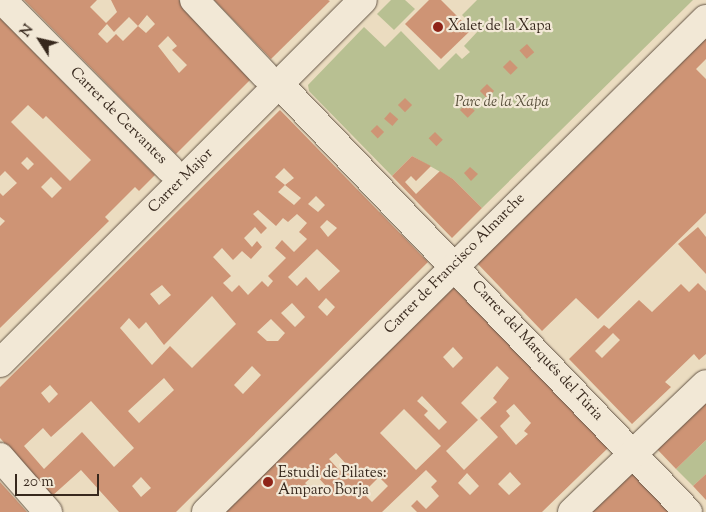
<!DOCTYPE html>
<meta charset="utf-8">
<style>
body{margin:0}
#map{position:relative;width:706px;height:512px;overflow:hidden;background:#ebdcc0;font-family:"Sorts Mill Goudy",serif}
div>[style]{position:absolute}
.green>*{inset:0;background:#b8c092}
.building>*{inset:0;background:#ce9475;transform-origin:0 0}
.roads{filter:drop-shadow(0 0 1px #645546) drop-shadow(0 0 1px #645546)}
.street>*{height:28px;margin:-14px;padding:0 14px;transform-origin:14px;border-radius:14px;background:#f2e8d6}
.dots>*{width:14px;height:14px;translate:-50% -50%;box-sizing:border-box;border:2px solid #f2e8d6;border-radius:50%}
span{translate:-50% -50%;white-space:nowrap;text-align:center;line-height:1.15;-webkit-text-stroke:4.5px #f2e8d6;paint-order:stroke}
.poi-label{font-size:15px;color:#37281d}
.left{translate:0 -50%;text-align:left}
.park-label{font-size:15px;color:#574e3a;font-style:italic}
.street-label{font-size:15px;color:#37281d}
.north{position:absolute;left:15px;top:15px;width:50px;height:50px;-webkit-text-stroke:4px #f2e8d6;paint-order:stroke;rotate:305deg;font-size:14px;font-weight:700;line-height:20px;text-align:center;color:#37281d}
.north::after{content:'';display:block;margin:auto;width:18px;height:22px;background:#37281d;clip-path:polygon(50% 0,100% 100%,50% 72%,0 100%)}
.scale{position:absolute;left:15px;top:474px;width:84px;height:22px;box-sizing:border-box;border:2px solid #37281d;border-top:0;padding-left:6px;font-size:15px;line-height:18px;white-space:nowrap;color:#37281d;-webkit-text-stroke:4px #f2e8d6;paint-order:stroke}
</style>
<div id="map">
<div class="green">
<i style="clip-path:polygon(391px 0,405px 0,415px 9px,394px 30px,377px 14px)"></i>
<i style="clip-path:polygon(477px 0,693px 0,482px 208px,453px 179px,412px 156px,392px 176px,309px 91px,308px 85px,364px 27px,385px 47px,401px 31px,439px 70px,456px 53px,462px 59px,470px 52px,464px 46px,478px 31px,462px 15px)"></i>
<i style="clip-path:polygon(706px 440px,706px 474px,693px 486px,676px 469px)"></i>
</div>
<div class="building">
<i style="clip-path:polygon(evenodd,24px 0,97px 0,90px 7px,106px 23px,117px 12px,111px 0,179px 0,253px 77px,176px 154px,24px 0,147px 15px,155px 24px,146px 33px,138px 26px,123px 41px,116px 34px,107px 43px,98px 34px,107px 24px,114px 32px,129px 17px,138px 26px,147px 15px,24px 0,168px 36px,177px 46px,172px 50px,187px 65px,179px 73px,158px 46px,168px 36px)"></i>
<i style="clip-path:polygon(214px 0,328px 0,330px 1px,271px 59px)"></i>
<i style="clip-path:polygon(429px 0,441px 0,471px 30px,441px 59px,405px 24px)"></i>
<i style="clip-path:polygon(evenodd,0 18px,155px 175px,139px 191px,135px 187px,105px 217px,109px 221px,0 328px,0 226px,5px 221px,0 217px,0 193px,3px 196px,17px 183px,5px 171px,0 176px,0 18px,28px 105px,43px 119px,46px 116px,91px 160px,70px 181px,11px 122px,28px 105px,0 18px,27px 157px,34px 164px,28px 170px,21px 163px,27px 157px,0 18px,51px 177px,62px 188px,52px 198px,41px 187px,51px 177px)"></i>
<i style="clip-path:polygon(706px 34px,706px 59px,696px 69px,706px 79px,706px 213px,598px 319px,576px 298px,542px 331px,476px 262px)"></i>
<i style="left:527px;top:44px;width:11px;height:10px;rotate:49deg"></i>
<i style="left:510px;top:60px;width:11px;height:10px;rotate:45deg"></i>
<i style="left:487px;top:84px;width:10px;height:10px;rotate:45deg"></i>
<i style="left:405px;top:98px;width:10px;height:10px;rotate:45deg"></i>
<i style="left:467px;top:103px;width:11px;height:10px;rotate:45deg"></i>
<i style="clip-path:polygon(evenodd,280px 110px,428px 262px,176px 512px,119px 512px,81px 470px,52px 496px,0 438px,0 387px,280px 110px,284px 168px,294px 178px,285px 185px,301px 198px,294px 205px,278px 192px,285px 185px,275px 177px,284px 168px,280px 110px,316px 196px,325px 205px,318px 212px,308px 204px,316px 196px,280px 110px,258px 210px,276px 226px,283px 218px,288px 222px,297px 214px,307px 223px,299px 232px,307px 239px,294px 252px,282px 240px,275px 248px,286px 258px,268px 276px,273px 281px,268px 287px,262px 281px,248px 295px,239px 285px,232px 292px,223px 283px,231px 276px,213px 257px,222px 248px,233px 260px,242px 251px,251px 259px,262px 247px,257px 241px,252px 247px,244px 238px,255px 227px,261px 234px,267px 228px,253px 214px,258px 210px,280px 110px,327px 220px,337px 228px,328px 237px,320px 227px,327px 220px,280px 110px,317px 249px,340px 271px,319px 291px,306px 277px,297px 286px,288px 277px,317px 249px,280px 110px,162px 285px,171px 295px,159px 305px,150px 294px,162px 285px,280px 110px,212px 296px,236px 324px,192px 368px,170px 346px,152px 365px,120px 328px,129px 318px,139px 329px,146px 322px,164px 345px,212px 296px,280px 110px,326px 298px,335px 307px,327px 316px,318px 307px,326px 298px,280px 110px,292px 303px,305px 317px,295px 327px,281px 313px,292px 303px,280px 110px,271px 319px,285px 333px,278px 341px,267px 341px,257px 332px,271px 319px,280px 110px,252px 366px,261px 375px,243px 394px,234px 385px,252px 366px,280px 110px,164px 378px,174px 390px,139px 423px,128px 411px,164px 378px,280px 110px,50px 385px,58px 394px,49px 403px,41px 393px,50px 385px,280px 110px,91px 401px,134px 448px,114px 467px,82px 432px,44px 469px,24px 446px,43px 428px,51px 437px,91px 401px,280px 110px,141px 477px,151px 488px,141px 497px,132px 486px,141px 477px)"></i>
<i style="left:390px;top:112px;width:11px;height:9px;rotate:41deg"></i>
<i style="left:377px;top:125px;width:10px;height:9px;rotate:45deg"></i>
<i style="left:435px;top:132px;width:11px;height:9px;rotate:45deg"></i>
<i style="clip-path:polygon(412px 156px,431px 166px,416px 181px,411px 176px,405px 182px,416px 194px,440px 171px,453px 179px,482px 208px,452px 238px,392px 176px)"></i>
<i style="clip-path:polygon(470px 167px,478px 174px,471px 181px,464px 173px)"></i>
<i style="clip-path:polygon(698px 227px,706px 237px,706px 274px,678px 244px)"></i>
<i style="clip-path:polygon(evenodd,698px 283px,706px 291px,706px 354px,699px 360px,694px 354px,665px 382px,671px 387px,632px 424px,569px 359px,604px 325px,609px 329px,639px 300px,652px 312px,681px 284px,689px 292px,698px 283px,613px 333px,620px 340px,602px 358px,595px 351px,613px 333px)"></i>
<i style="clip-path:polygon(evenodd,452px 286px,609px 447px,542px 512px,417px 512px,411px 506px,417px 500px,426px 509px,439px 496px,431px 487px,437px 481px,426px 470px,382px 512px,223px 512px,452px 286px,453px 347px,463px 358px,453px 368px,443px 357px,453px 347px,452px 286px,497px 366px,509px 378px,493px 398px,497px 402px,480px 418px,498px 437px,464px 470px,446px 451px,478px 420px,461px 403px,497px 366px,452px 286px,422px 396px,447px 422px,439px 430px,424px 415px,428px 411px,417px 401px,422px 396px,452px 286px,514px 404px,531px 423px,524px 431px,528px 434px,516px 445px,500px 426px,510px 416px,506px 411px,514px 404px,452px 286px,404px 409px,441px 446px,416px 470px,380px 433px,404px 409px,452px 286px,336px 453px,347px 465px,340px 471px,329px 459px,336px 453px,452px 286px,510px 472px,521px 484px,509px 495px,498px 484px,510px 472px,452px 286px,467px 473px,479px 486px,470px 495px,458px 483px,467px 473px,452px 286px,315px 474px,326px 486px,317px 496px,305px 483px,315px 474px,452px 286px,379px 477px,388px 486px,372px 502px,363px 493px,379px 477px)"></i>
<i style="clip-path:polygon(706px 400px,706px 440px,676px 469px,656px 448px)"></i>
<i style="clip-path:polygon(632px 471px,671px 512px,590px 512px)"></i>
<i style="clip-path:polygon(706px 474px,706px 500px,693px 486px)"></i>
<i style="clip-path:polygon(0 482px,27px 512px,0 512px)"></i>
</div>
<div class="roads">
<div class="street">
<i style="left:2px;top:0;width:238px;rotate:45.2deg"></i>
<i style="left:194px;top:0;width:103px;rotate:46.6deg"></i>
<i style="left:279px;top:84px;width:592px;rotate:46.3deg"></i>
<i style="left:0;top:363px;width:513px;rotate:-45deg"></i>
<i style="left:0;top:457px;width:73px;rotate:48.9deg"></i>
<i style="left:206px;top:512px;width:702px;rotate:-44.6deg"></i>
<i style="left:572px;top:512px;width:185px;rotate:-43.7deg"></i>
</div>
</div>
<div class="dots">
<i style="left:438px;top:27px;background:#8f2418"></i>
<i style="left:268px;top:482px;background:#8f2418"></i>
</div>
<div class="poi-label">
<span class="left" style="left:448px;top:27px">Xalet de la Xapa</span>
<span class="left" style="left:278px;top:482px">Estudi de Pilates:<br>Amparo Borja</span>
</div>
<div class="park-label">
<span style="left:502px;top:103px">Parc de la Xapa</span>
</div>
<div class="street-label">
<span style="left:118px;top:116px;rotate:45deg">Carrer de Cervantes</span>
<span style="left:181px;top:181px;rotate:-45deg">Carrer Major</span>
<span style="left:455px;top:264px;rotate:-45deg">Carrer de Francisco Almarche</span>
<span style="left:537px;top:351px;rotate:47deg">Carrer del Marqués del Túria</span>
</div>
<div class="north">N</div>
<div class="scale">20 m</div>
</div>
